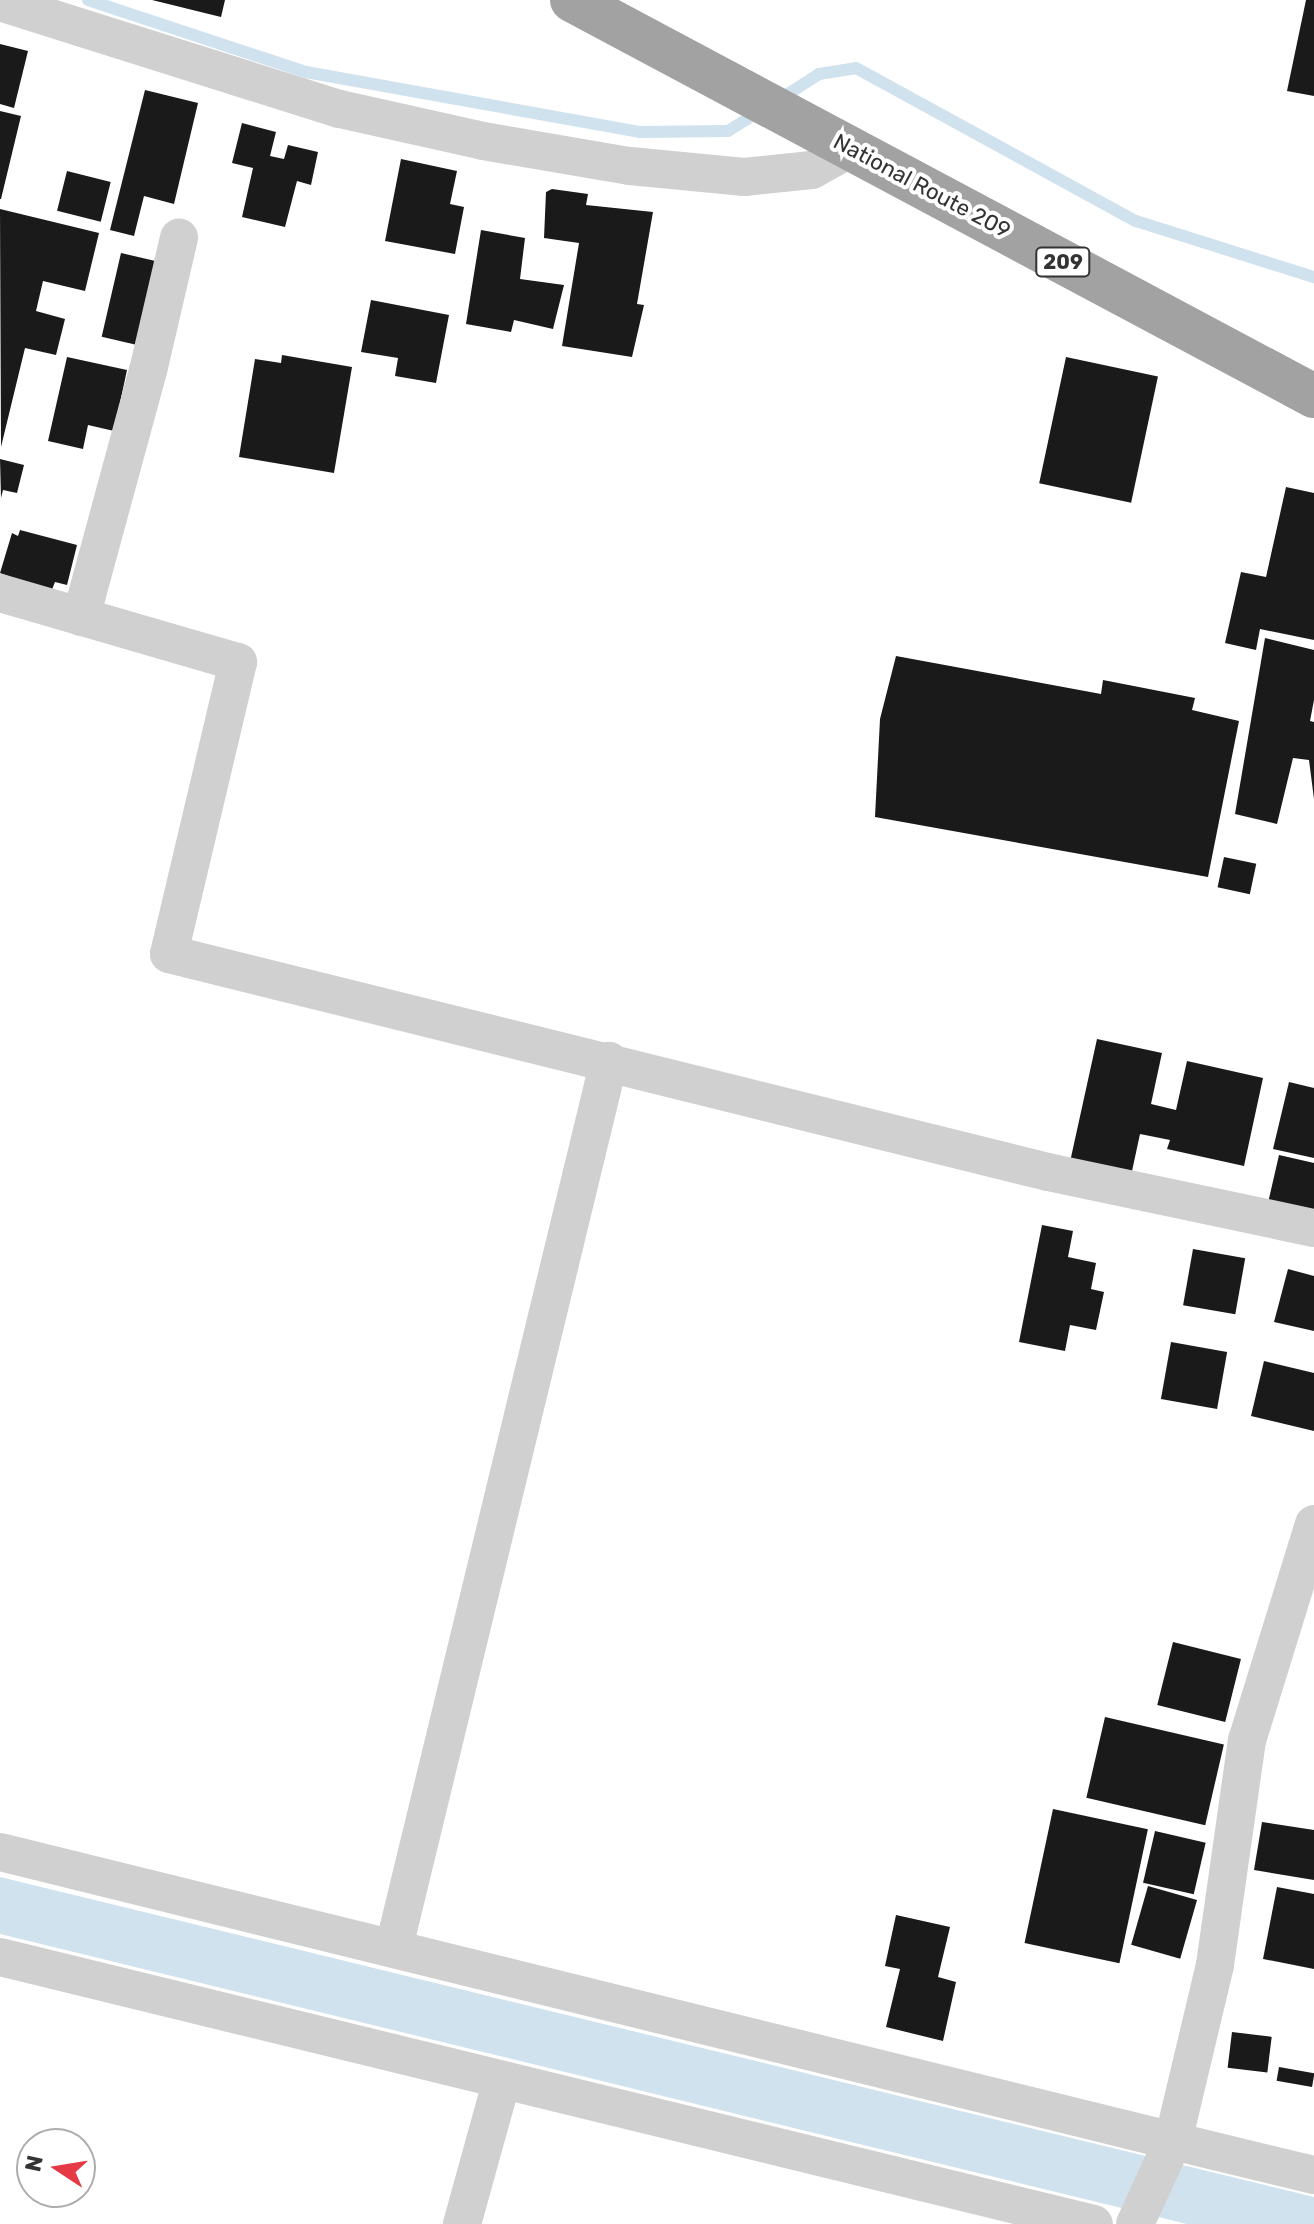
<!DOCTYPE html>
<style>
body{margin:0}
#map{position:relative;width:1314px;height:2224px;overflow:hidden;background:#fff;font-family:Rubik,sans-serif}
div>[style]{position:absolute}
.water>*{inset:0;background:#cfe2ee}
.stream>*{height:12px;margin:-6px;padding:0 6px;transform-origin:6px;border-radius:6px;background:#cfe2ee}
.building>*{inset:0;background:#1a1a1a;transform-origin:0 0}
.minor>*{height:38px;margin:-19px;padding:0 19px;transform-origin:19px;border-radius:19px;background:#d0d0d0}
.trunk>*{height:44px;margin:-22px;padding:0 22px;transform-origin:22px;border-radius:22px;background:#a2a2a2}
span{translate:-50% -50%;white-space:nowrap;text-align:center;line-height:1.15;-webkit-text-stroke:8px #fff;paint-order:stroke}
.shield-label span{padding:2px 6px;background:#fff;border:2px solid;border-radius:6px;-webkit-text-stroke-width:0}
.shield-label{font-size:20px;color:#333;font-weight:700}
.street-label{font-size:22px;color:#333}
.north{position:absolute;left:16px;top:2128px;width:80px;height:80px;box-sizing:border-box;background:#fff;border:2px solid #adadad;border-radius:50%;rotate:282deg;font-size:22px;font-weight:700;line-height:32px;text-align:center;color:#333}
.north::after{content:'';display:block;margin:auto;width:28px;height:36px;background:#e63946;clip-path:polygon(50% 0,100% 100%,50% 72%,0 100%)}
</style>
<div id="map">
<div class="water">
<i style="clip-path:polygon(0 1877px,1314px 2197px,1314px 2224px,1187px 2224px,0 1934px)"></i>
</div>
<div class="stream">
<i style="left:88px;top:0;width:230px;rotate:18.3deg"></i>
<i style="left:306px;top:72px;width:340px;rotate:10.2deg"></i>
<i style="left:641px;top:132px;width:87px;rotate:-0.7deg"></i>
<i style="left:728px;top:131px;width:40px;rotate:-32deg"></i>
<i style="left:777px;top:101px;width:50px;rotate:-32.7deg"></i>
<i style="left:819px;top:74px;width:37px;rotate:-9deg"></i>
<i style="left:856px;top:68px;width:319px;rotate:28.7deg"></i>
<i style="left:1136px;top:221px;width:187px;rotate:17.5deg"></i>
</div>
<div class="building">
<i style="clip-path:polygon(152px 0,225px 0,221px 17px)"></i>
<i style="clip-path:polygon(1306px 0,1314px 0,1314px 96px,1287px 91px)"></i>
<i style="clip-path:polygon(0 44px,28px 51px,14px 108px,0 104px)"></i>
<i style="clip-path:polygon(145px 90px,198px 103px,174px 204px,144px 196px,134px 236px,110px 230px)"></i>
<i style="clip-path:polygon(0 111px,21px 116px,1px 199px,0 199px)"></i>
<i style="clip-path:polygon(242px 123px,276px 132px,270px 156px,284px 159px,288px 145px,318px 152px,311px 185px,297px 181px,285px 227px,242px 217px,253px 168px,232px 163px)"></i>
<i style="clip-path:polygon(401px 159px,457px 171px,450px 204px,464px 207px,455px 254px,385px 241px)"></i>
<i style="left:67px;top:171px;width:45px;height:41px;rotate:14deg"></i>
<i style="clip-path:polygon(552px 189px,588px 194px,586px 205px,653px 212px,637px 304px,644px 305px,632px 357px,562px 346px,579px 243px,544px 238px,546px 192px)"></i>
<i style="clip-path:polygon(0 209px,99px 233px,85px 291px,43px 281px,36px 311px,65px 319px,56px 355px,25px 348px,1px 447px)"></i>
<i style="clip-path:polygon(481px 230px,525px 238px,520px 279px,564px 285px,553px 329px,514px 320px,511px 332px,466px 324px)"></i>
<i style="left:121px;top:253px;width:54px;height:86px;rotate:13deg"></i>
<i style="clip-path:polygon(371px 300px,449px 315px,436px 383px,395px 376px,398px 358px,361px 352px)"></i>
<i style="clip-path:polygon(282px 355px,352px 367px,334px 473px,239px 457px,255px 359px,281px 363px)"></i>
<i style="clip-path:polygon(67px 357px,127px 370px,114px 431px,88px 425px,83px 449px,48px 441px)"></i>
<i style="left:1066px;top:357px;width:94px;height:129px;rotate:12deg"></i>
<i style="clip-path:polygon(0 459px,24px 465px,17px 493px,3px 490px,1px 498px)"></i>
<i style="clip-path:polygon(1286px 487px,1314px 493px,1314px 640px,1260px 629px,1256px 650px,1225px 643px,1241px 572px,1266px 577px)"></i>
<i style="clip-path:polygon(20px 530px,77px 545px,67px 585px,55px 582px,51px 592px,0 573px,12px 533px,18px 536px)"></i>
<i style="clip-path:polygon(1265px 638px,1314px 650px,1314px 700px,1310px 721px,1314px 722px,1314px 799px,1309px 760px,1293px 758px,1277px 824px,1235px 814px)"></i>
<i style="clip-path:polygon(896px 656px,1101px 694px,1103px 680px,1195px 698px,1192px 710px,1239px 721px,1208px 877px,875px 817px,880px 719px)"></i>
<i style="left:1224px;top:857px;width:33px;height:31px;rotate:12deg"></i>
<i style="clip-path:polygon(1097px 1039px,1162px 1053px,1151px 1104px,1176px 1110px,1187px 1061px,1263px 1078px,1244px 1166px,1167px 1149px,1170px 1140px,1140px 1134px,1129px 1185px,1068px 1171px)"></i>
<i style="clip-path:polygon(1289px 1082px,1314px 1088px,1314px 1158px,1273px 1149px)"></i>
<i style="clip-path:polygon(1279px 1155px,1314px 1163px,1314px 1227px,1265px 1216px)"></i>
<i style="clip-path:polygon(1042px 1225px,1073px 1231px,1068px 1257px,1096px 1263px,1091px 1289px,1104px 1292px,1096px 1330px,1070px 1325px,1065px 1351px,1019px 1342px)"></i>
<i style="left:1193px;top:1249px;width:53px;height:57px;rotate:10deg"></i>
<i style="clip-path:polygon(1288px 1269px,1314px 1276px,1314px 1331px,1274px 1322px)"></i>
<i style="left:1171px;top:1342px;width:57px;height:58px;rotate:10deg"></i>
<i style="clip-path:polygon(1264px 1361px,1314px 1373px,1314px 1431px,1251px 1416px)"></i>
<i style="left:1173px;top:1642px;width:70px;height:65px;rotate:14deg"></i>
<i style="left:1105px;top:1717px;width:122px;height:83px;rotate:13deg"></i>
<i style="left:1053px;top:1809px;width:97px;height:137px;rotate:12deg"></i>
<i style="clip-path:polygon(1262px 1822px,1314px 1830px,1314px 1880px,1254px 1870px)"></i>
<i style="left:1155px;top:1831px;width:52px;height:53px;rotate:13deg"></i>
<i style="left:1148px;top:1886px;width:51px;height:61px;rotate:16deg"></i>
<i style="clip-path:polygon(1277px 1887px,1314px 1894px,1314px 1969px,1263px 1959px)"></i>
<i style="clip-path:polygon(896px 1915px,950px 1927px,938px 1977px,956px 1982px,943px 2041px,886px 2027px,900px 1969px,885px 1966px)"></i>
<i style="left:1232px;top:2032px;width:40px;height:36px;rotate:7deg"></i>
<i style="left:1279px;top:2067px;width:36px;height:14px;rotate:10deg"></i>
</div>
<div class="minor">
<i style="left:0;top:2px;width:356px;rotate:17.5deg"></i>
<i style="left:340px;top:109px;width:147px;rotate:12.6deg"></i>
<i style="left:483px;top:141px;width:149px;rotate:9.7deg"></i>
<i style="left:630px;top:166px;width:115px;rotate:5.5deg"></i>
<i style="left:744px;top:177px;width:68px;rotate:-5.9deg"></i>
<i style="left:812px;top:170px;width:45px;rotate:-29.4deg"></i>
<i style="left:0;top:593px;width:248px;rotate:16.2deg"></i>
<i style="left:238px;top:662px;width:300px;rotate:103.3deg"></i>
<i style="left:169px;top:954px;width:906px;rotate:13.93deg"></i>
<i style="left:1048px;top:1172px;width:272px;rotate:11.9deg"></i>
<i style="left:81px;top:617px;width:255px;rotate:-74.8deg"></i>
<i style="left:148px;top:371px;width:137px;rotate:-76.9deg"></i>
<i style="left:1314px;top:1524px;width:226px;rotate:107.2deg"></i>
<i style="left:1247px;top:1740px;width:227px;rotate:98.1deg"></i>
<i style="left:1215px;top:1965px;width:181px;rotate:103.4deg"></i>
<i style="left:1173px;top:2141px;width:145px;rotate:13.6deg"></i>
<i style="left:0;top:1852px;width:1208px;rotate:13.84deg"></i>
<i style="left:1173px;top:2141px;width:91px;rotate:114.6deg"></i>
<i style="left:394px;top:1947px;width:912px;rotate:-76.36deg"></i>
<i style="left:0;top:1957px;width:1126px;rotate:13.72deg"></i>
<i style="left:462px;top:2224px;width:149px;rotate:-74.5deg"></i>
</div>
<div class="trunk">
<i style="left:572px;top:0;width:841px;rotate:28.09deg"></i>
</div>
<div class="shield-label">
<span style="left:1063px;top:262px">209</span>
</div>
<div class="street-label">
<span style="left:922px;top:186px;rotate:28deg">National Route 209</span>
</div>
<div class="north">N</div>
</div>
